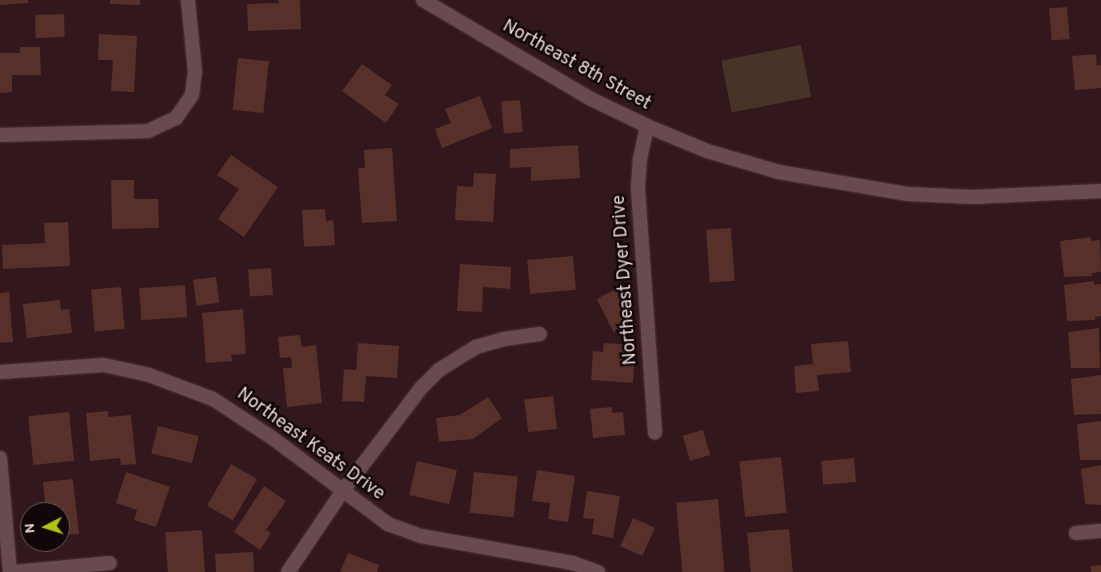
<!DOCTYPE html>
<style>
body{margin:0}
#map{position:relative;width:1101px;height:572px;overflow:hidden;background:#32181c;font-family:Overpass,sans-serif}
div>[style]{position:absolute}
.green>*{inset:0;background:#483426;transform-origin:0 0}
.building>*{inset:0;background:#563029;transform-origin:0 0}
.roads{filter:drop-shadow(0 0 1px #4b3539) drop-shadow(0 0 1px #4b3539)}
.minor>*{height:14px;margin:-7px;padding:0 7px;transform-origin:7px;border-radius:7px;background:#694a4e}
.secondary>*{height:14px;margin:-7px;padding:0 7px;transform-origin:7px;border-radius:7px;background:#694a4e}
span{translate:-50% -50%;white-space:nowrap;text-align:center;line-height:1.15;-webkit-text-stroke:5px #120708;paint-order:stroke}
.street-label{font-size:18px;color:#e8d5d7}
.north{position:absolute;left:20px;top:502px;width:50px;height:50px;box-sizing:border-box;background:#120708;border:1px solid #68595b;border-radius:50%;rotate:265deg;font-size:14px;font-weight:700;line-height:20px;text-align:center;color:#e8d5d7}
.north::after{content:'';display:block;margin:auto;width:18px;height:22px;background:#acc612;clip-path:polygon(50% 0,100% 100%,50% 72%,0 100%)}
</style>
<div id="map">
<div class="green">
<i style="left:801px;top:45px;width:53px;height:81px;rotate:79deg"></i>
</div>
<div class="building">
<i style="clip-path:polygon(0 0,28px 0,28px 3px,0 5px)"></i>
<i style="clip-path:polygon(110px 0,140px 0,140px 5px,110px 4px)"></i>
<i style="clip-path:polygon(278px 0,300px 0,301px 29px,248px 31px,247px 4px,279px 3px)"></i>
<i style="left:1067px;top:7px;width:32px;height:18px;rotate:85deg"></i>
<i style="left:64px;top:14px;width:23px;height:29px;rotate:88deg"></i>
<i style="clip-path:polygon(99px 34px,137px 36px,134px 92px,111px 91px,113px 60px,98px 60px)"></i>
<i style="clip-path:polygon(20px 47px,40px 47px,41px 75px,12px 75px,12px 92px,0 93px,0 53px,20px 53px)"></i>
<i style="clip-path:polygon(1096px 54px,1097px 66px,1101px 65px,1101px 88px,1075px 90px,1072px 56px)"></i>
<i style="left:238px;top:58px;width:31px;height:52px;rotate:6deg"></i>
<i style="clip-path:polygon(362px 64px,392px 85px,385px 95px,399px 104px,386px 123px,342px 91px)"></i>
<i style="clip-path:polygon(480px 96px,492px 128px,442px 148px,435px 129px,451px 123px,445px 109px)"></i>
<i style="left:520px;top:100px;width:32px;height:19px;rotate:85deg"></i>
<i style="clip-path:polygon(578px 145px,580px 178px,531px 181px,531px 167px,510px 168px,510px 149px)"></i>
<i style="clip-path:polygon(392px 148px,397px 221px,362px 223px,358px 168px,365px 168px,364px 150px)"></i>
<i style="clip-path:polygon(231px 155px,278px 187px,244px 237px,218px 219px,239px 189px,217px 175px)"></i>
<i style="clip-path:polygon(474px 173px,496px 174px,493px 222px,455px 220px,457px 186px,473px 187px)"></i>
<i style="clip-path:polygon(111px 180px,134px 180px,134px 199px,158px 199px,159px 228px,112px 229px)"></i>
<i style="clip-path:polygon(325px 209px,326px 221px,333px 220px,335px 245px,304px 247px,302px 210px)"></i>
<i style="clip-path:polygon(68px 222px,70px 266px,3px 269px,2px 245px,45px 243px,44px 223px)"></i>
<i style="left:731px;top:228px;width:53px;height:25px;rotate:86deg"></i>
<i style="clip-path:polygon(1091px 237px,1091px 241px,1100px 240px,1101px 272px,1092px 273px,1092px 276px,1064px 277px,1060px 241px)"></i>
<i style="left:573px;top:256px;width:34px;height:46px;rotate:85deg"></i>
<i style="clip-path:polygon(460px 264px,511px 267px,510px 289px,483px 287px,482px 312px,457px 311px)"></i>
<i style="left:271px;top:268px;width:27px;height:23px;rotate:86deg"></i>
<i style="left:216px;top:277px;width:26px;height:23px;rotate:83deg"></i>
<i style="clip-path:polygon(1094px 281px,1094px 285px,1101px 284px,1101px 316px,1095px 317px,1095px 320px,1067px 321px,1064px 285px)"></i>
<i style="left:185px;top:285px;width:32px;height:46px;rotate:86deg"></i>
<i style="left:121px;top:287px;width:42px;height:30px;rotate:85deg"></i>
<i style="left:618px;top:288px;width:38px;height:24px;rotate:63deg"></i>
<i style="clip-path:polygon(9px 292px,13px 342px,0 343px,0 293px)"></i>
<i style="clip-path:polygon(60px 300px,61px 310px,69px 309px,72px 333px,27px 338px,23px 304px)"></i>
<i style="clip-path:polygon(243px 309px,246px 354px,231px 355px,232px 361px,206px 363px,202px 313px)"></i>
<i style="clip-path:polygon(1099px 328px,1100px 368px,1071px 368px,1068px 332px)"></i>
<i style="clip-path:polygon(300px 335px,302px 347px,316px 345px,322px 403px,287px 407px,283px 368px,292px 368px,291px 357px,280px 358px,278px 337px)"></i>
<i style="clip-path:polygon(848px 341px,851px 372px,817px 375px,819px 391px,796px 393px,794px 366px,813px 364px,811px 344px)"></i>
<i style="clip-path:polygon(358px 343px,399px 346px,397px 378px,366px 376px,364px 402px,342px 401px,344px 369px,356px 370px)"></i>
<i style="clip-path:polygon(604px 343px,635px 345px,633px 383px,591px 380px,593px 351px,603px 352px)"></i>
<i style="clip-path:polygon(1101px 375px,1101px 414px,1074px 415px,1071px 379px)"></i>
<i style="left:553px;top:396px;width:33px;height:29px;rotate:83deg"></i>
<i style="clip-path:polygon(488px 397px,502px 418px,473px 439px,439px 442px,436px 418px,460px 415px)"></i>
<i style="clip-path:polygon(612px 407px,612px 413px,623px 412px,625px 435px,593px 438px,590px 409px)"></i>
<i style="clip-path:polygon(108px 411px,108px 417px,131px 415px,136px 464px,121px 465px,120px 458px,90px 461px,86px 413px)"></i>
<i style="left:69px;top:412px;width:49px;height:41px;rotate:84deg"></i>
<i style="clip-path:polygon(1101px 421px,1101px 460px,1080px 460px,1077px 424px)"></i>
<i style="left:158px;top:426px;width:42px;height:28px;rotate:14deg"></i>
<i style="left:703px;top:430px;width:26px;height:21px;rotate:74deg"></i>
<i style="left:781px;top:457px;width:56px;height:42px;rotate:84deg"></i>
<i style="left:854px;top:458px;width:24px;height:33px;rotate:85deg"></i>
<i style="left:417px;top:461px;width:41px;height:35px;rotate:13deg"></i>
<i style="left:231px;top:464px;width:30px;height:48px;rotate:30deg"></i>
<i style="clip-path:polygon(1101px 465px,1101px 505px,1085px 504px,1081px 469px)"></i>
<i style="clip-path:polygon(537px 470px,575px 476px,568px 522px,548px 519px,550px 503px,532px 501px)"></i>
<i style="clip-path:polygon(126px 472px,170px 487px,156px 527px,134px 520px,137px 510px,116px 503px)"></i>
<i style="left:474px;top:472px;width:44px;height:41px;rotate:6deg"></i>
<i style="clip-path:polygon(73px 479px,79px 534px,60px 535px,60px 512px,46px 512px,43px 482px)"></i>
<i style="clip-path:polygon(264px 486px,286px 501px,266px 530px,271px 533px,260px 550px,234px 532px)"></i>
<i style="clip-path:polygon(587px 491px,620px 496px,613px 538px,592px 534px,594px 519px,583px 518px)"></i>
<i style="left:718px;top:499px;width:73px;height:42px;rotate:85deg"></i>
<i style="left:633px;top:518px;width:24px;height:31px;rotate:24deg"></i>
<i style="left:789px;top:529px;width:43px;height:42px;rotate:85deg"></i>
<i style="left:202px;top:530px;width:42px;height:37px;rotate:86deg"></i>
<i style="left:253px;top:552px;width:20px;height:38px;rotate:87deg"></i>
<i style="clip-path:polygon(348px 553px,379px 565px,377px 572px,340px 572px)"></i>
<i style="clip-path:polygon(1101px 565px,1101px 572px,1091px 572px,1091px 566px)"></i>
</div>
<div class="roads">
<div class="minor">
<i style="left:647px;top:126px;width:33px;rotate:102deg"></i>
<i style="left:640px;top:158px;width:31px;rotate:94deg"></i>
<i style="left:638px;top:189px;width:244px;rotate:86deg"></i>
<i style="left:0;top:135px;width:148px;rotate:-1.5deg"></i>
<i style="left:148px;top:131px;width:31px;rotate:-25deg"></i>
<i style="left:176px;top:118px;width:28px;rotate:-55deg"></i>
<i style="left:192px;top:95px;width:23px;rotate:-83deg"></i>
<i style="left:195px;top:72px;width:72px;rotate:-95.6deg"></i>
<i style="left:0;top:372px;width:104px;rotate:-3.9deg"></i>
<i style="left:104px;top:365px;width:46px;rotate:12.5deg"></i>
<i style="left:149px;top:375px;width:68px;rotate:20.6deg"></i>
<i style="left:213px;top:399px;width:69px;rotate:33.2deg"></i>
<i style="left:271px;top:437px;width:146px;rotate:36.6deg"></i>
<i style="left:388px;top:524px;width:35px;rotate:20deg"></i>
<i style="left:421px;top:536px;width:154px;rotate:10.1deg"></i>
<i style="left:573px;top:563px;width:27px;rotate:20deg"></i>
<i style="left:0;top:458px;width:114px;rotate:85deg"></i>
<i style="left:1076px;top:533px;width:25px;rotate:-5deg"></i>
<i style="left:13px;top:572px;width:97px;rotate:-5.3deg"></i>
<i style="left:288px;top:572px;width:97px;rotate:-56deg"></i>
<i style="left:342px;top:492px;width:131px;rotate:-52.8deg"></i>
<i style="left:421px;top:388px;width:25px;rotate:-45deg"></i>
<i style="left:439px;top:370px;width:44px;rotate:-31.9deg"></i>
<i style="left:476px;top:347px;width:29px;rotate:-16deg"></i>
<i style="left:504px;top:339px;width:36px;rotate:-8deg"></i>
</div>
<div class="secondary">
<i style="left:423px;top:0;width:195px;rotate:30.5deg"></i>
<i style="left:591px;top:99px;width:62px;rotate:25.7deg"></i>
<i style="left:647px;top:126px;width:65px;rotate:22.6deg"></i>
<i style="left:707px;top:151px;width:75px;rotate:16.3deg"></i>
<i style="left:779px;top:172px;width:131px;rotate:9.7deg"></i>
<i style="left:908px;top:194px;width:65px;rotate:2.6deg"></i>
<i style="left:973px;top:197px;width:128px;rotate:-2.7deg"></i>
</div>
</div>
<div class="street-label">
<span style="left:576px;top:66px;rotate:29deg">Northeast 8th Street</span>
<span style="left:626px;top:280px;rotate:-94deg">Northeast Dyer Drive</span>
<span style="left:310px;top:445px;rotate:36deg">Northeast Keats Drive</span>
</div>
<div class="north">N</div>
</div>
